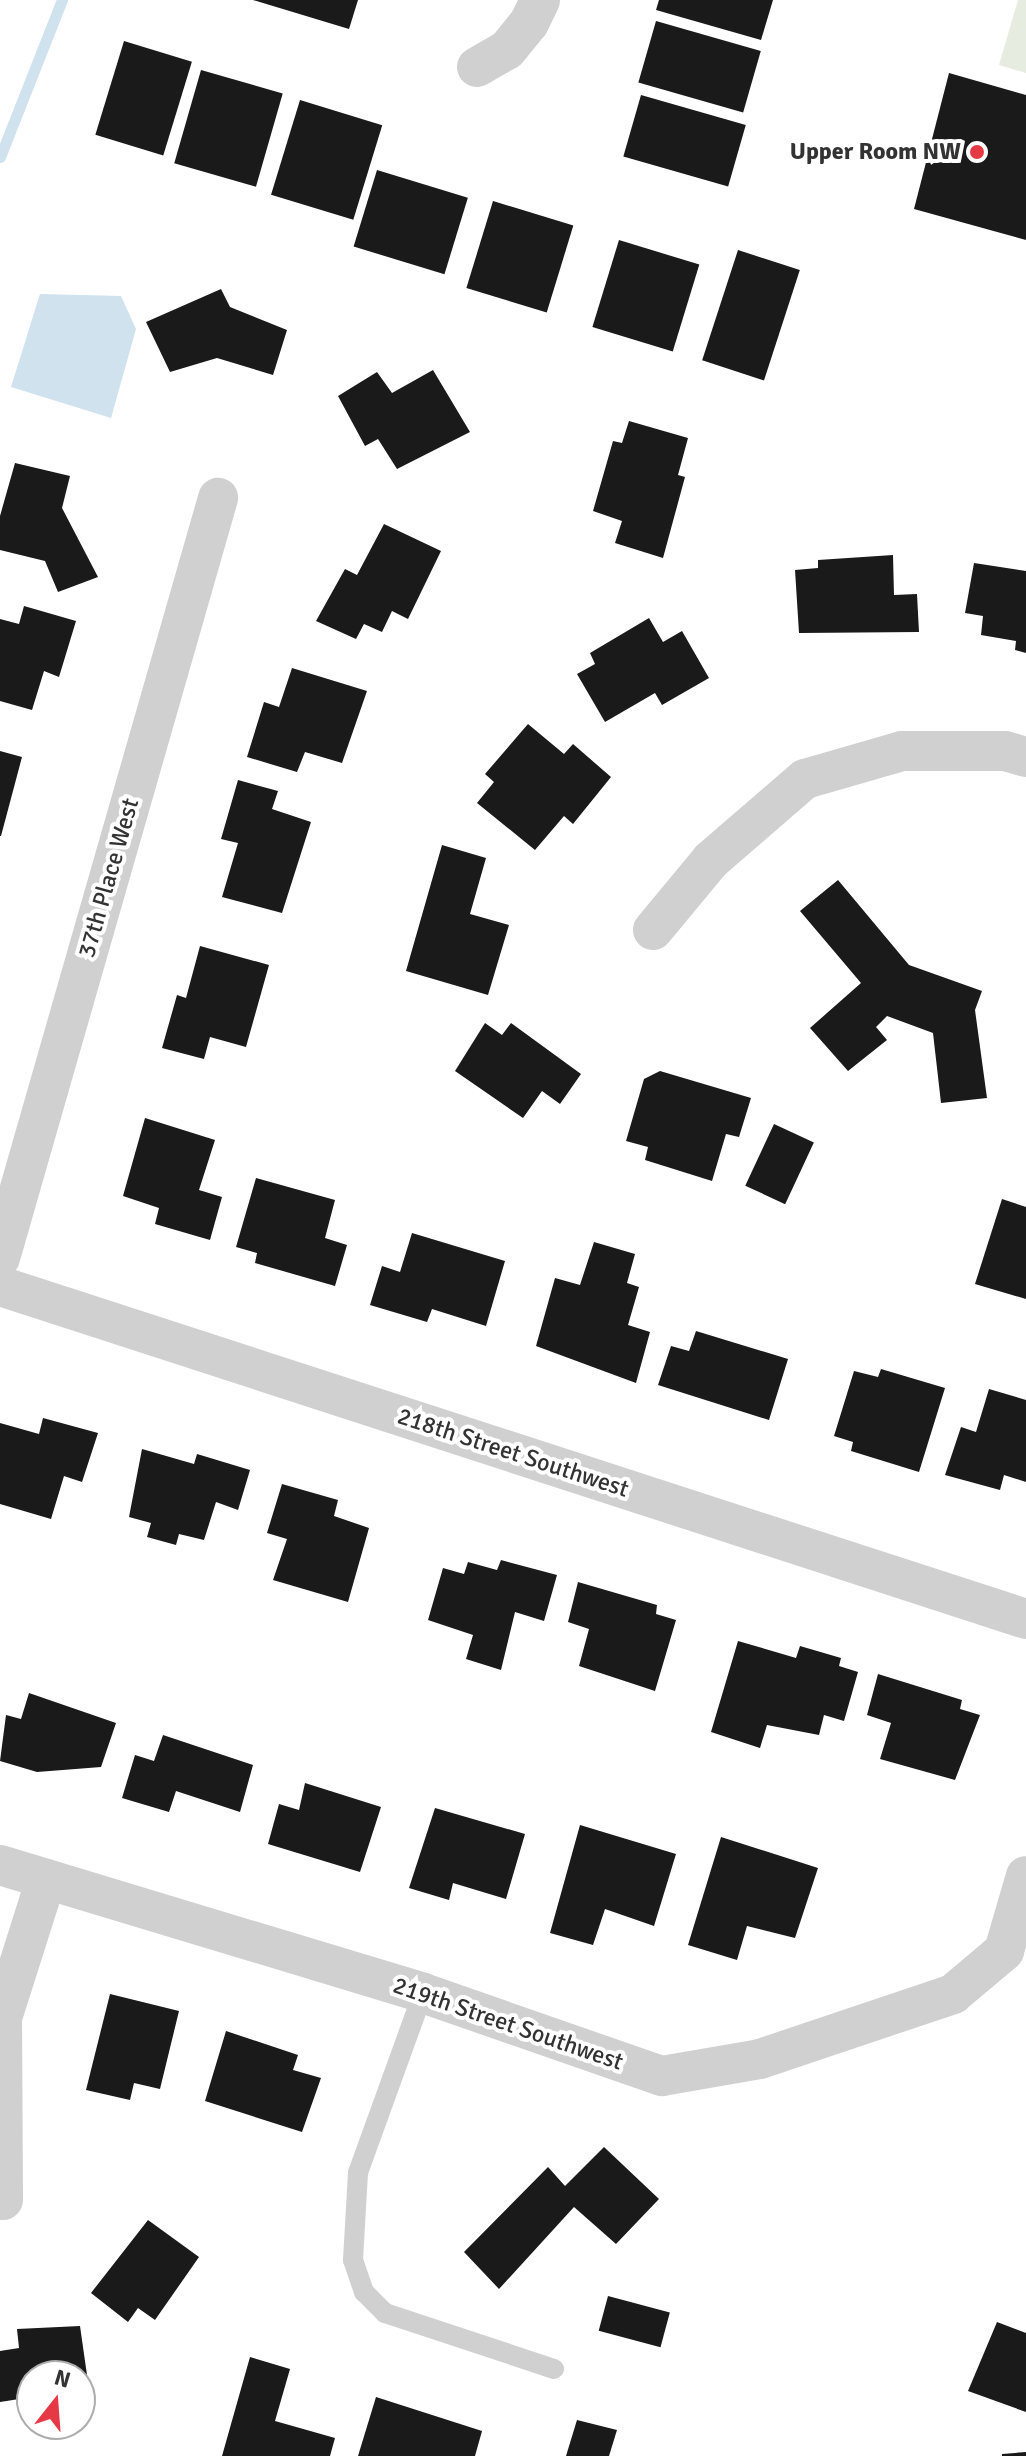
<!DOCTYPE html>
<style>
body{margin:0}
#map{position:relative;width:1026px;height:2456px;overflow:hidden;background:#fff;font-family:Signika,sans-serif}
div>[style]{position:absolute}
.green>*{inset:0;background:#e6ecdf}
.water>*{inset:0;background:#cfe2ee}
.stream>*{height:11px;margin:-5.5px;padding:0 5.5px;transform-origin:5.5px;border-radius:5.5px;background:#cfe2ee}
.building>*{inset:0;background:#1a1a1a;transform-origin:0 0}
.lane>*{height:20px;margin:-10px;padding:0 10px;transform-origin:10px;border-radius:10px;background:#d0d0d0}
.street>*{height:40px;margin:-20px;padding:0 20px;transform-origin:20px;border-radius:20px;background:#d0d0d0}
.dots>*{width:22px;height:22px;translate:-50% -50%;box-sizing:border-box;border:4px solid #fff;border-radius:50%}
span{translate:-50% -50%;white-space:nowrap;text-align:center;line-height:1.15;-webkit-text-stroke:8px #fff;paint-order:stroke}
.poi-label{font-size:24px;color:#333;font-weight:700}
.right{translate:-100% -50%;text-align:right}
.street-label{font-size:24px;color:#333}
.north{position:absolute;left:16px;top:2360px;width:80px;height:80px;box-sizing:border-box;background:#fff;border:2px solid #adadad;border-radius:50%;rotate:17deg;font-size:22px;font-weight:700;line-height:32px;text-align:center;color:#333}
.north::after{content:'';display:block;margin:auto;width:28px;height:36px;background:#e63946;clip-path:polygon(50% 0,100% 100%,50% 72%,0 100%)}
</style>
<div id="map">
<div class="green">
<i style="clip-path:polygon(1018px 0,1026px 0,1026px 73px,999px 65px)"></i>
</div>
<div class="water">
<i style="clip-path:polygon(40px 294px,121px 296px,136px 329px,111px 418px,11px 387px)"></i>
</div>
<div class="stream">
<i style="left:0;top:157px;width:169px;rotate:-68.5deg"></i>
</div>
<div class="building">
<i style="clip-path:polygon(253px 0,358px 0,349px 29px)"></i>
<i style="clip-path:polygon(659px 0,773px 0,761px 40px,656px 10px)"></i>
<i style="left:656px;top:21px;width:109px;height:64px;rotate:16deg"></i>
<i style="left:124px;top:41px;width:71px;height:98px;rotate:17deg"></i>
<i style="left:201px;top:70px;width:85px;height:97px;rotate:16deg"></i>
<i style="clip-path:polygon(949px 73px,1026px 95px,1026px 240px,914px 209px)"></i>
<i style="left:641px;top:95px;width:109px;height:64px;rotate:16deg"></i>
<i style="left:300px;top:100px;width:86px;height:99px;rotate:17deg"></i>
<i style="left:377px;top:170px;width:95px;height:80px;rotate:17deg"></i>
<i style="left:493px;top:201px;width:84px;height:91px;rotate:17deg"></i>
<i style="left:619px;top:240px;width:84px;height:91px;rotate:17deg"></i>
<i style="left:738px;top:250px;width:65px;height:116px;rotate:18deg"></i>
<i style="clip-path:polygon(221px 289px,230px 307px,287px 330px,273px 375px,217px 358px,170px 372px,146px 322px)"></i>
<i style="clip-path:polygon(433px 370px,470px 432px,397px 469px,378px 439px,365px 446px,338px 396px,377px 372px,392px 393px)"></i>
<i style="clip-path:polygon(629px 421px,688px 438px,678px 475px,685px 477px,663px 558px,615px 543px,622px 521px,593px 511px,613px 441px,622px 443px)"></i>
<i style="clip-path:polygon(15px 463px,70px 476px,62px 508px,98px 577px,58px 592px,45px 561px,0 550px,0 516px)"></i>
<i style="clip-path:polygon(384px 524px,441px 551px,408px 619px,392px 611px,382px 632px,364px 624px,356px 639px,316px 621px,345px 569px,357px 575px)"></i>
<i style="clip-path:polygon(893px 555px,894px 595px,917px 594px,919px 632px,799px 633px,795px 570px,818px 568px,818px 560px)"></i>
<i style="clip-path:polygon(974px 563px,1026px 571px,1026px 653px,1015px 650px,1016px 641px,981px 635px,983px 616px,965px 613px)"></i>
<i style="clip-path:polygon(24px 606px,76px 621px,59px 677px,44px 671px,32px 710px,0 701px,0 619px,19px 624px)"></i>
<i style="clip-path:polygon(649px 618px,663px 642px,682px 631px,709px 678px,662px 705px,655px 693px,605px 722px,577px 674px,595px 664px,590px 653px)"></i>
<i style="clip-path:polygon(292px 668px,367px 691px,342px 763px,305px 752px,297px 772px,247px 757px,264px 702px,279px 707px)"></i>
<i style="clip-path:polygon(528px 724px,564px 754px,573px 744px,611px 777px,573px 824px,564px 816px,535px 850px,477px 803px,494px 782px,485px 774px)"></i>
<i style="clip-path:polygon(0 751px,22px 757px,1px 836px,0 836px)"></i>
<i style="clip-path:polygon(238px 780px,278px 791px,272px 809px,311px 822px,282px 913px,222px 897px,238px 843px,221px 839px)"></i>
<i style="clip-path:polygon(442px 845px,486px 858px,470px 914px,509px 925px,488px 995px,406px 971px)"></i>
<i style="clip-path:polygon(838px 880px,909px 965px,982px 991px,975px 1010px,987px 1098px,941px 1103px,933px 1033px,887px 1016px,876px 1027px,887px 1040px,848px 1071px,810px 1028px,861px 983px,800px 911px)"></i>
<i style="clip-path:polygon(200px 946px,269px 965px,246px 1047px,210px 1037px,204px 1059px,162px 1048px,177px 995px,186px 998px)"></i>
<i style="clip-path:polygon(485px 1023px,502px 1035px,511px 1023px,581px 1074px,560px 1104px,542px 1091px,523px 1118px,455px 1071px)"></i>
<i style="clip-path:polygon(660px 1071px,751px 1098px,739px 1137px,726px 1134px,712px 1181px,645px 1160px,648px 1147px,626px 1141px,644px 1079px)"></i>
<i style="clip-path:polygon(145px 1118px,215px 1140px,199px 1190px,222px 1197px,210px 1240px,155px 1224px,159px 1208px,123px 1196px)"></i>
<i style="left:774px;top:1124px;width:44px;height:68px;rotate:25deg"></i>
<i style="clip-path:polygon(256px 1178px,335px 1200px,325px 1238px,347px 1245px,335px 1286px,255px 1263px,257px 1253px,236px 1247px)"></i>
<i style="clip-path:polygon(1002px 1199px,1026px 1207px,1026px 1299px,975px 1284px)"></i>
<i style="clip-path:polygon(412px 1233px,505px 1261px,486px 1326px,432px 1309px,427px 1322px,370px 1305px,382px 1266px,400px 1272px)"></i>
<i style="clip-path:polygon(594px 1242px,635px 1254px,627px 1283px,639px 1287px,628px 1325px,650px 1332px,636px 1383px,536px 1346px,555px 1278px,580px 1285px)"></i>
<i style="clip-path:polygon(696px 1331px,788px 1359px,769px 1420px,658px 1385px,671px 1346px,689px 1351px)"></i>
<i style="clip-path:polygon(881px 1369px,945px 1388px,919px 1472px,851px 1451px,853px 1442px,834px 1436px,854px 1371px,878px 1377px)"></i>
<i style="clip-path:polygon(989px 1389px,1026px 1400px,1026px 1482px,1004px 1475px,1000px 1490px,945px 1475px,961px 1427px,976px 1432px)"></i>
<i style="clip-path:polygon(43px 1418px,98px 1433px,82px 1482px,64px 1476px,51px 1519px,0 1504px,0 1423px,39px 1434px)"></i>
<i style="clip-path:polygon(142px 1449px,194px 1464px,197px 1454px,250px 1470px,238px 1510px,216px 1502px,204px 1540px,179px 1534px,176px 1545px,147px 1537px,151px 1523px,129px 1517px)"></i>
<i style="clip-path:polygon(282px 1484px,338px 1500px,334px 1516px,369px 1528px,348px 1602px,273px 1580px,287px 1539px,267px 1533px)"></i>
<i style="clip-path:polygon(501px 1560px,557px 1575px,544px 1621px,515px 1612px,501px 1670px,466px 1659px,473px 1635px,428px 1620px,443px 1568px,464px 1574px,468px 1562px,497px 1570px)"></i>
<i style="clip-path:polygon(578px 1582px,657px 1605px,656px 1614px,676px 1620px,655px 1691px,579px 1666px,589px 1629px,568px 1622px)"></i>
<i style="clip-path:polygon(738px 1641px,796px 1658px,800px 1646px,841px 1658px,839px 1666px,858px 1672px,844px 1721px,824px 1715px,819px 1735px,767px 1725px,760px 1748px,711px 1732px)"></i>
<i style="clip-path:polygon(878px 1674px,962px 1700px,960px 1709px,980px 1715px,955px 1780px,880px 1759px,891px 1723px,867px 1715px)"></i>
<i style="clip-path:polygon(29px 1693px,116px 1723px,101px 1767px,37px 1772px,0 1761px,6px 1715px,21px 1719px)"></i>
<i style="clip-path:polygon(163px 1735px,253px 1765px,240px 1812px,176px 1791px,169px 1812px,122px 1798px,135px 1755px,154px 1761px)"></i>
<i style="clip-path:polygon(305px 1783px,381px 1807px,360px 1872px,268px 1844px,279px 1804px,299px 1810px)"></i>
<i style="clip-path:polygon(435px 1808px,525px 1834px,506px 1899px,453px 1883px,449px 1900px,409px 1888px)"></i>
<i style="clip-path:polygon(580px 1825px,676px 1854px,654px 1926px,605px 1909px,593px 1945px,550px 1933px)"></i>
<i style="clip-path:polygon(721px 1837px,818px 1868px,795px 1938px,747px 1926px,737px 1960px,688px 1945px)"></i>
<i style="clip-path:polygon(110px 1994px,179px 2011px,160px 2089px,134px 2083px,130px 2100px,86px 2090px)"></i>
<i style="clip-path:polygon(226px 2031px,298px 2055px,293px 2070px,321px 2078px,302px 2132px,205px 2101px)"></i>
<i style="clip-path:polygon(604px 2147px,659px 2199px,616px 2244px,574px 2207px,499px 2289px,464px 2252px,548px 2167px,565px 2186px)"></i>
<i style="clip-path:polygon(148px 2220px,199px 2257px,155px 2320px,138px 2308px,128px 2322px,91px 2293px)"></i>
<i style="left:608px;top:2296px;width:64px;height:36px;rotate:15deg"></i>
<i style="clip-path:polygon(997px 2322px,1026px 2333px,1026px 2412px,968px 2391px)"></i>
<i style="clip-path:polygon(80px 2326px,89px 2389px,80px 2390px,80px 2376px,32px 2376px,32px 2397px,0 2402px,0 2351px,19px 2348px,17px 2329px)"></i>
<i style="clip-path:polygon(250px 2357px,290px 2369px,275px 2421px,335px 2438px,330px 2456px,222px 2456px)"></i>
<i style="clip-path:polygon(376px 2397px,482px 2431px,475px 2456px,358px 2456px)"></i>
<i style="clip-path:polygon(577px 2420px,617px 2430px,609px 2456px,566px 2456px)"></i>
<i style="clip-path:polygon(1026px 2452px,1026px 2456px,1002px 2456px,1002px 2454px)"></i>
</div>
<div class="lane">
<i style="left:423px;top:1993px;width:191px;rotate:109.9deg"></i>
<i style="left:358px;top:2173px;width:87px;rotate:93.3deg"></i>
<i style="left:353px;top:2260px;width:34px;rotate:71deg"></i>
<i style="left:364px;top:2292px;width:30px;rotate:45deg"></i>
<i style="left:385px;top:2313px;width:178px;rotate:18.3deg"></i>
</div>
<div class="street">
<i style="left:477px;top:67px;width:34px;rotate:-30deg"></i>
<i style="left:507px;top:50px;width:35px;rotate:-51deg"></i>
<i style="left:529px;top:23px;width:25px;rotate:-64deg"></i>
<i style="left:653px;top:930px;width:91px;rotate:-50.4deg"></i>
<i style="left:711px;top:860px;width:124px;rotate:-40.8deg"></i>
<i style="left:805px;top:779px;width:101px;rotate:-16.1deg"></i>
<i style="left:902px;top:751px;width:103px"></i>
<i style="left:1005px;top:751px;width:22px;rotate:16deg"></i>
<i style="left:0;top:1258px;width:791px;rotate:-73.99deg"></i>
<i style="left:0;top:1286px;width:1079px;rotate:17.98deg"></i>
<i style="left:0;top:1865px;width:442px;rotate:16.8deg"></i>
<i style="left:423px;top:1993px;width:253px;rotate:19.2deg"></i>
<i style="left:662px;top:2076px;width:99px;rotate:-9.8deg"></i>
<i style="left:760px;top:2059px;width:204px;rotate:-18.6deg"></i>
<i style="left:953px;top:1994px;width:67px;rotate:-40.1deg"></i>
<i style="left:1004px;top:1951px;width:78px;rotate:-73.7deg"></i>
<i style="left:3px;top:2200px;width:182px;rotate:-90.3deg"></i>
<i style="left:2px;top:2018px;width:146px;rotate:-72.4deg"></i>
</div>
<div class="dots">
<i style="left:977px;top:152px;background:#e63946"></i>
</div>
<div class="poi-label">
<span class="right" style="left:961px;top:152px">Upper Room NW</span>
</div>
<div class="street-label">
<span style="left:109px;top:878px;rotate:-74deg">37th Place West</span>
<span style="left:513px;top:1453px;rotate:18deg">218th Street Southwest</span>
<span style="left:508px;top:2024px;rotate:19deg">219th Street Southwest</span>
</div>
<div class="north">N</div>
</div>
